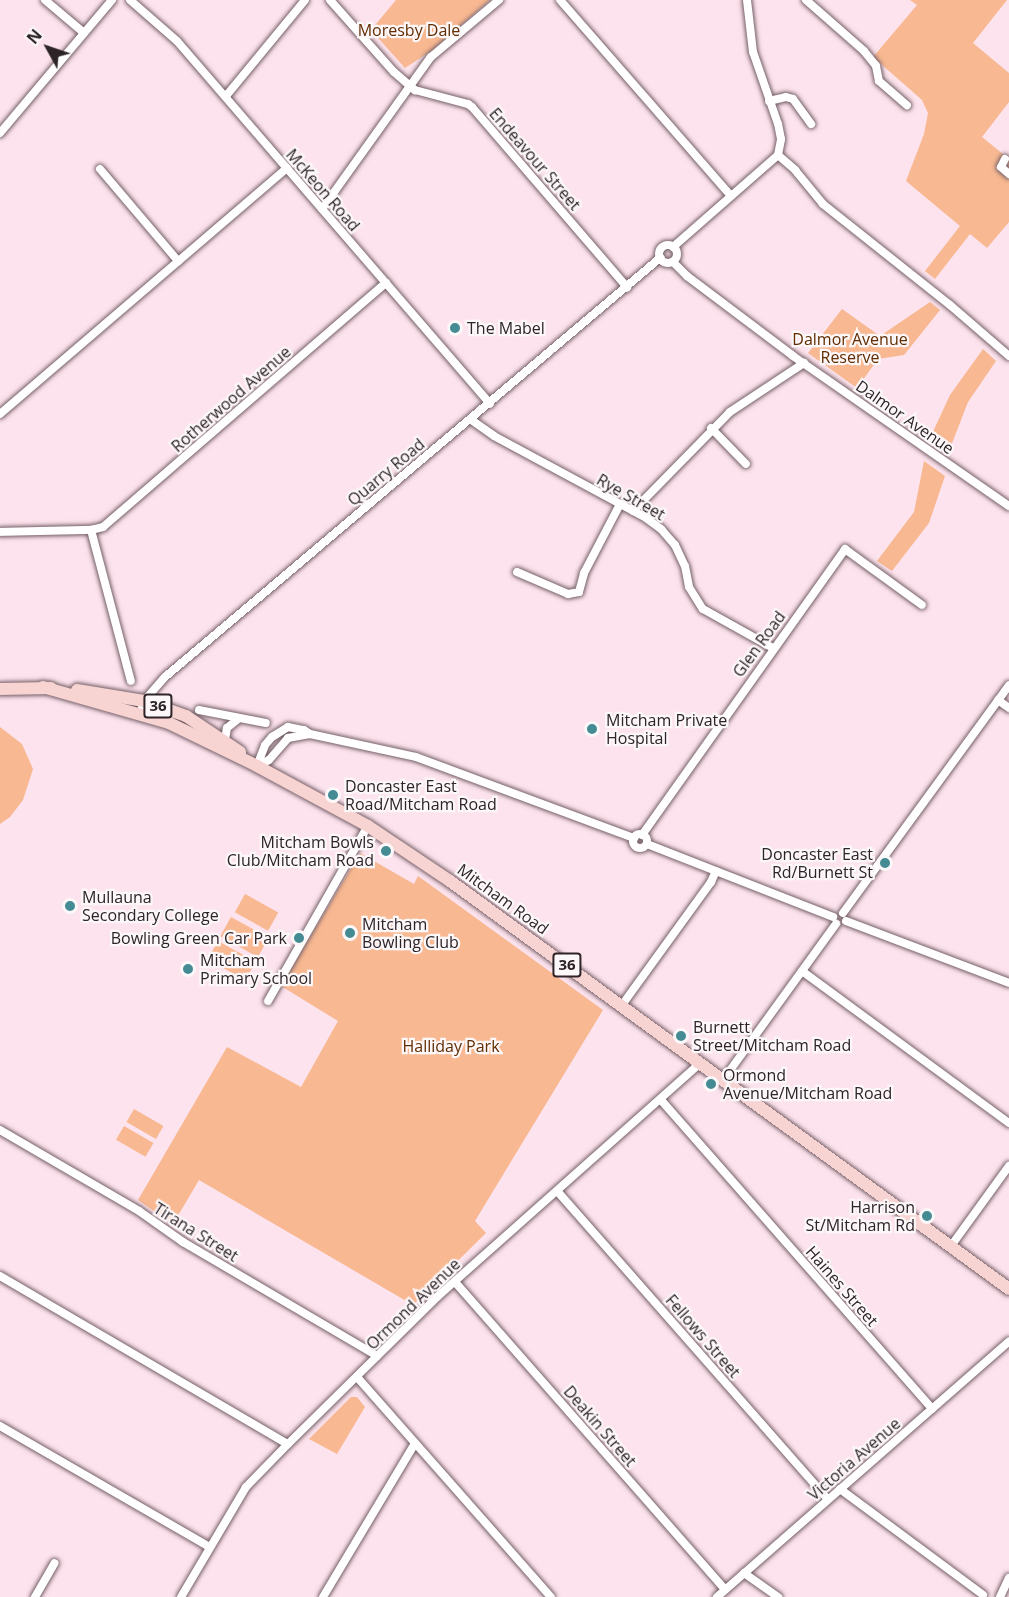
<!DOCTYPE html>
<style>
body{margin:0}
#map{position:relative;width:1009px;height:1597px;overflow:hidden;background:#fde3ed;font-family:"Open Sans",sans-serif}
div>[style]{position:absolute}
.green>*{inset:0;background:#f8b891;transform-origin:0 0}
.roads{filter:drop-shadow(0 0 2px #756068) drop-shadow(0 0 2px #756068)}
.minor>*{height:8px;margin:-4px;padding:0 4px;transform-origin:4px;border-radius:4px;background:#fff}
.minor>.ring{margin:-4px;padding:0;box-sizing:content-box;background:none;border:8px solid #fff;border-radius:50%}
.primary>*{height:12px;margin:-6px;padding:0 6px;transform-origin:6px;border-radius:6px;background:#f7d3d1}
.dots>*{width:16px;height:16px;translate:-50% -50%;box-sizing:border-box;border:3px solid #fcf7f9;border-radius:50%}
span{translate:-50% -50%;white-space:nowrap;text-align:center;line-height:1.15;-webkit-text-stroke:4.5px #fcf7f9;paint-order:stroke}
.shield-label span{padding:2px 4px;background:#fcf7f9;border:2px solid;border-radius:4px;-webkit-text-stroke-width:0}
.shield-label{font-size:15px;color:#2e2428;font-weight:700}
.park-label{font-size:16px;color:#622d02}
.street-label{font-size:16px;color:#2e2428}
.poi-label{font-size:16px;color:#2e2428}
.left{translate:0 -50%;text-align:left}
.right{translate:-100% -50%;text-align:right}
.north{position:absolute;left:18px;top:18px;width:60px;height:60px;-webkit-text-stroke:4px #fcf7f9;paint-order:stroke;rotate:310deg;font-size:16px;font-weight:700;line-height:24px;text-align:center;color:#2e2428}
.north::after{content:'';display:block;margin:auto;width:21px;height:27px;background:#2e2428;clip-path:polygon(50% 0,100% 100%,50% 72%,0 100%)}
</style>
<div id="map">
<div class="green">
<i style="clip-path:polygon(396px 0,490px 0,434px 49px,405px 68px,371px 30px)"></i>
<i style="clip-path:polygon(910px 0,1007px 0,973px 43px,1009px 73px,1009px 102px,982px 137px,1009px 159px,1009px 222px,987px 248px,970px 234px,935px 279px,925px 271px,960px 226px,906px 181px,924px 134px,928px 113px,922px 100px,873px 57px,917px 5px)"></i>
<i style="clip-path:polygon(930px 302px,940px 310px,904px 355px,878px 359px,857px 388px,808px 353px,842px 309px,880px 336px)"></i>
<i style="clip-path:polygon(983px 349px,996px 361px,968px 402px,949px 451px,931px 436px,950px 395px)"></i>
<i style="clip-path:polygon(924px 461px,945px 476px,929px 523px,892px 571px,877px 561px,914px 512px)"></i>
<i style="clip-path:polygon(0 727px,22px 744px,33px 769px,23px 800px,10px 817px,0 824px)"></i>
<i style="clip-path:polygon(360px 853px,414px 884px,418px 876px,603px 1010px,475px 1221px,486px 1233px,413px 1305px,199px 1180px,173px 1224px,138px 1200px,227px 1047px,301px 1087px,338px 1021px,281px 986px)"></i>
<i style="left:245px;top:894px;width:38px;height:21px;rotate:29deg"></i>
<i style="left:231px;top:917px;width:43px;height:22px;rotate:29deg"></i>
<i style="left:218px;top:941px;width:43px;height:21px;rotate:29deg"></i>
<i style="left:134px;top:1109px;width:34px;height:15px;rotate:30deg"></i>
<i style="left:124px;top:1126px;width:34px;height:16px;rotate:30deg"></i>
<i style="clip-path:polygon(351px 1397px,357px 1397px,365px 1407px,337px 1454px,309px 1439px)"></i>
</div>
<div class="roads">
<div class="minor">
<i style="left:45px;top:0;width:51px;rotate:40.2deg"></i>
<i style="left:130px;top:0;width:62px;rotate:41.1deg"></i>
<i style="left:177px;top:41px;width:479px;rotate:49.2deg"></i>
<i style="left:330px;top:0;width:96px;rotate:48.4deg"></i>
<i style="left:394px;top:72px;width:28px;rotate:41deg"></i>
<i style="left:415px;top:90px;width:55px;rotate:14.8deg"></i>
<i style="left:468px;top:104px;width:5px;rotate:37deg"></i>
<i style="left:472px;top:107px;width:238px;rotate:49.3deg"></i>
<i style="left:560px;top:0;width:260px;rotate:48.9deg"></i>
<i style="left:806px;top:0;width:77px;rotate:41.3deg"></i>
<i style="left:864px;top:51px;width:19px;rotate:51deg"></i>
<i style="left:876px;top:66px;width:15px;rotate:79deg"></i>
<i style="left:879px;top:81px;width:37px;rotate:41deg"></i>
<i style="left:226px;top:96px;width:124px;rotate:-50.5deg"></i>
<i style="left:769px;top:101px;width:17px;rotate:-13deg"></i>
<i style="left:786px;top:97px;width:7px;rotate:16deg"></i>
<i style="left:793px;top:99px;width:31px;rotate:54deg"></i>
<i style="left:0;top:133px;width:174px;rotate:-49.9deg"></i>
<i style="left:778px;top:155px;width:23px;rotate:41deg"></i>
<i style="left:795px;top:170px;width:44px;rotate:50.5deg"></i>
<i style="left:823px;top:204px;width:162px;rotate:38.5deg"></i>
<i style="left:950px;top:305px;width:78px;rotate:40.8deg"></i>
<i style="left:1005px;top:159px;width:9px;rotate:117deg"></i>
<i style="left:1001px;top:167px;width:11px;rotate:41deg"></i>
<i style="left:100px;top:169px;width:121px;rotate:49.7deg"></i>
<i style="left:322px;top:209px;width:187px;rotate:-54.4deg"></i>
<i style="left:431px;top:57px;width:89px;rotate:-40deg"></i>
<i class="ring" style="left:659px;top:245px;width:10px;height:10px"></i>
<i style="left:673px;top:247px;width:140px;rotate:-41.2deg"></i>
<i style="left:778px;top:155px;width:16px;rotate:-79deg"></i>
<i style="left:781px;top:139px;width:15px;rotate:-101deg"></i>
<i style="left:778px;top:124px;width:76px;rotate:-109.1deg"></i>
<i style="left:753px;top:52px;width:52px;rotate:-96.6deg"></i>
<i style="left:673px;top:262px;width:20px;rotate:45deg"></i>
<i style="left:687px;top:276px;width:133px;rotate:37deg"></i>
<i style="left:793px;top:356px;width:263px;rotate:34.8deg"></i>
<i style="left:0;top:414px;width:378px;rotate:-40.6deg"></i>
<i style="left:470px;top:419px;width:29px;rotate:35deg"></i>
<i style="left:494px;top:436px;width:173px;rotate:28.3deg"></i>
<i style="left:646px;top:518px;width:19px;rotate:36deg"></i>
<i style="left:661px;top:529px;width:21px;rotate:49deg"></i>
<i style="left:675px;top:545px;width:23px;rotate:65deg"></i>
<i style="left:685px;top:566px;width:21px;rotate:79deg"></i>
<i style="left:689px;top:587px;width:26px;rotate:58deg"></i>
<i style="left:703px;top:609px;width:80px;rotate:29.1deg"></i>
<i style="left:711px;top:428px;width:50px;rotate:45.8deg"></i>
<i style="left:633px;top:511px;width:139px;rotate:-45.6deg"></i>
<i style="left:730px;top:412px;width:89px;rotate:-33.5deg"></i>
<i style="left:91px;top:530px;width:12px;rotate:-14deg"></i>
<i style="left:103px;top:527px;width:374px;rotate:-40.8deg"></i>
<i style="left:0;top:532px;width:91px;rotate:-1.3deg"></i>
<i style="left:91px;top:530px;width:156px;rotate:75.2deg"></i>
<i style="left:517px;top:572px;width:56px;rotate:23.3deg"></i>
<i style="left:568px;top:594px;width:11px;rotate:-10deg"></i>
<i style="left:579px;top:592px;width:20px;rotate:-75deg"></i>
<i style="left:584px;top:573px;width:76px;rotate:-62.4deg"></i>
<i style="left:998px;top:700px;width:14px;rotate:36deg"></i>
<i style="left:199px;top:710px;width:68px;rotate:11deg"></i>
<i style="left:140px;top:714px;width:14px;rotate:-73deg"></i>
<i style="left:144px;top:701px;width:32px;rotate:-49deg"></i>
<i style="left:165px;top:677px;width:649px;rotate:-40.25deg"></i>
<i style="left:225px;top:740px;width:12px;rotate:-81deg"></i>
<i style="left:227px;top:728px;width:14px;rotate:-39deg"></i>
<i style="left:257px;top:766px;width:22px;rotate:-69deg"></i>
<i style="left:265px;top:745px;width:11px;rotate:-49deg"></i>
<i style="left:272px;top:737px;width:19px;rotate:-32deg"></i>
<i style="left:288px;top:727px;width:16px;rotate:11deg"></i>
<i style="left:304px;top:730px;width:7px;rotate:34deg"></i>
<i style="left:310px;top:734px;width:108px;rotate:12.2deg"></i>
<i style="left:416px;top:757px;width:233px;rotate:20.4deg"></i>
<i style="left:257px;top:766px;width:13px;rotate:-27deg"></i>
<i style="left:269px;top:760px;width:29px;rotate:-49deg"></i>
<i style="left:288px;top:738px;width:22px;rotate:-10deg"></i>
<i class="ring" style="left:633px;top:834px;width:6px;height:6px"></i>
<i style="left:642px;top:835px;width:351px;rotate:-54.6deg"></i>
<i style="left:845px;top:549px;width:95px;rotate:36deg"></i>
<i style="left:647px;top:844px;width:200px;rotate:21.4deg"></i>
<i style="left:843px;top:913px;width:282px;rotate:-53.9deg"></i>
<i style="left:846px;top:921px;width:174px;rotate:20.8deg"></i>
<i style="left:802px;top:971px;width:257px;rotate:36.3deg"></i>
<i style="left:268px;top:1001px;width:202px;rotate:-60.3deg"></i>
<i style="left:622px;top:1005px;width:152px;rotate:-54.1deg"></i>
<i style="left:711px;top:882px;width:12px;rotate:-66deg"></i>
<i style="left:723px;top:1080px;width:193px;rotate:-54.1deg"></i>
<i style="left:661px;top:1100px;width:411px;rotate:48.7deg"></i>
<i style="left:0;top:1130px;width:161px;rotate:30.2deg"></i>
<i style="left:139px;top:1211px;width:54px;rotate:35.2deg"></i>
<i style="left:183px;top:1242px;width:225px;rotate:30.4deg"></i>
<i style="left:558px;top:1192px;width:409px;rotate:48.7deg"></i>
<i style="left:951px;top:1246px;width:99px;rotate:-54.1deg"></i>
<i style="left:0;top:1276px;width:333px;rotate:30.3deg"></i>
<i style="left:455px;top:1282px;width:409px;rotate:48.7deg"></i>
<i style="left:357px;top:1377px;width:293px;rotate:48.6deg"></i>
<i style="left:0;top:1426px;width:242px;rotate:30deg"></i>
<i style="left:840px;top:1489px;width:178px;rotate:36.5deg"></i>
<i style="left:744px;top:1573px;width:42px;rotate:35.2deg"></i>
<i style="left:35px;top:1597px;width:39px;rotate:-60deg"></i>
<i style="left:181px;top:1597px;width:128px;rotate:-59.4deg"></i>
<i style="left:246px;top:1487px;width:60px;rotate:-45.7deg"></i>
<i style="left:288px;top:1444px;width:211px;rotate:-44.6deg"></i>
<i style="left:438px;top:1296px;width:351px;rotate:-41.6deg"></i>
<i style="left:323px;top:1597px;width:179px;rotate:-59.1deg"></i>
<i style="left:717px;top:1597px;width:388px;rotate:-41.2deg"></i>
<i style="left:1000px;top:1597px;width:21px;rotate:-65deg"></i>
</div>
<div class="primary">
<i style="left:43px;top:687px;width:131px;rotate:15.9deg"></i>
<i style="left:169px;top:723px;width:98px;rotate:26deg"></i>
<i style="left:257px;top:766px;width:126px;rotate:28.4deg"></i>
<i style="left:368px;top:826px;width:99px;rotate:33.9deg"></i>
<i style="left:450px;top:881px;width:692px;rotate:36.12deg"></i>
<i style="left:0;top:689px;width:51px;rotate:-1.1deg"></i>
<i style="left:77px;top:690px;width:68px;rotate:9.3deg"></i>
<i style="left:144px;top:701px;width:45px;rotate:19.7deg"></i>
<i style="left:186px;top:716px;width:65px;rotate:33.7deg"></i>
</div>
</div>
<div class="dots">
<i style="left:455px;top:328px;background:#448b94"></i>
<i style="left:592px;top:729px;background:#448b94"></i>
<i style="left:333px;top:795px;background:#448b94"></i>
<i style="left:386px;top:851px;background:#448b94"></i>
<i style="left:885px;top:863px;background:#448b94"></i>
<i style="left:70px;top:906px;background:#448b94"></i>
<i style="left:350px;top:933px;background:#448b94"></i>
<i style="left:299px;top:938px;background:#448b94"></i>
<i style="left:188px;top:969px;background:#448b94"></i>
<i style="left:681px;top:1036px;background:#448b94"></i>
<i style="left:711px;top:1084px;background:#448b94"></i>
<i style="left:927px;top:1216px;background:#448b94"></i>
</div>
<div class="shield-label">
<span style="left:158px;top:706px">36</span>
<span style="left:567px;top:965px">36</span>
</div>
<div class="park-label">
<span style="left:409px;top:30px">Moresby Dale</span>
<span style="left:850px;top:348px">Dalmor Avenue<br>Reserve</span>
<span style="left:451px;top:1046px">Halliday Park</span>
</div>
<div class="street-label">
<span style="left:535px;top:159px;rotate:49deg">Endeavour Street</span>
<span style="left:323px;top:190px;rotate:49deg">McKeon Road</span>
<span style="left:231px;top:399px;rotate:-41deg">Rotherwood Avenue</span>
<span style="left:905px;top:417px;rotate:35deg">Dalmor Avenue</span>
<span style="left:386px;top:472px;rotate:-40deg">Quarry Road</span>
<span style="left:631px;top:497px;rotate:30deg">Rye Street</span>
<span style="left:759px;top:644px;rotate:-54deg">Glen Road</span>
<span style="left:503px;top:899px;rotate:36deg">Mitcham Road</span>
<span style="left:196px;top:1232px;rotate:32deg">Tirana Street</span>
<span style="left:842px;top:1286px;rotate:49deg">Haines Street</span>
<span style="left:413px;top:1304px;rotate:-44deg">Ormond Avenue</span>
<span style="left:703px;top:1336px;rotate:49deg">Fellows Street</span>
<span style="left:600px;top:1426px;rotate:49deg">Deakin Street</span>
<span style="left:854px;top:1459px;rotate:-41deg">Victoria Avenue</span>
</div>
<div class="poi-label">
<span class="left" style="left:467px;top:328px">The Mabel</span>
<span class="left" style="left:606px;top:729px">Mitcham Private<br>Hospital</span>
<span class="left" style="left:345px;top:795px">Doncaster East<br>Road/Mitcham Road</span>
<span class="right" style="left:374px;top:851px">Mitcham Bowls<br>Club/Mitcham Road</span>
<span class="right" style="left:873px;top:863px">Doncaster East<br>Rd/Burnett St</span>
<span class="left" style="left:82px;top:906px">Mullauna<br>Secondary College</span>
<span class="left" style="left:362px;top:933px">Mitcham<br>Bowling Club</span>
<span class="right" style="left:287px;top:938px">Bowling Green Car Park</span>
<span class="left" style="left:200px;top:969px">Mitcham<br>Primary School</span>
<span class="left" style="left:693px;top:1036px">Burnett<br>Street/Mitcham Road</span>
<span class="left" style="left:723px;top:1084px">Ormond<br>Avenue/Mitcham Road</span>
<span class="right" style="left:915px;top:1216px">Harrison<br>St/Mitcham Rd</span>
</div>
<div class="north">N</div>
</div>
